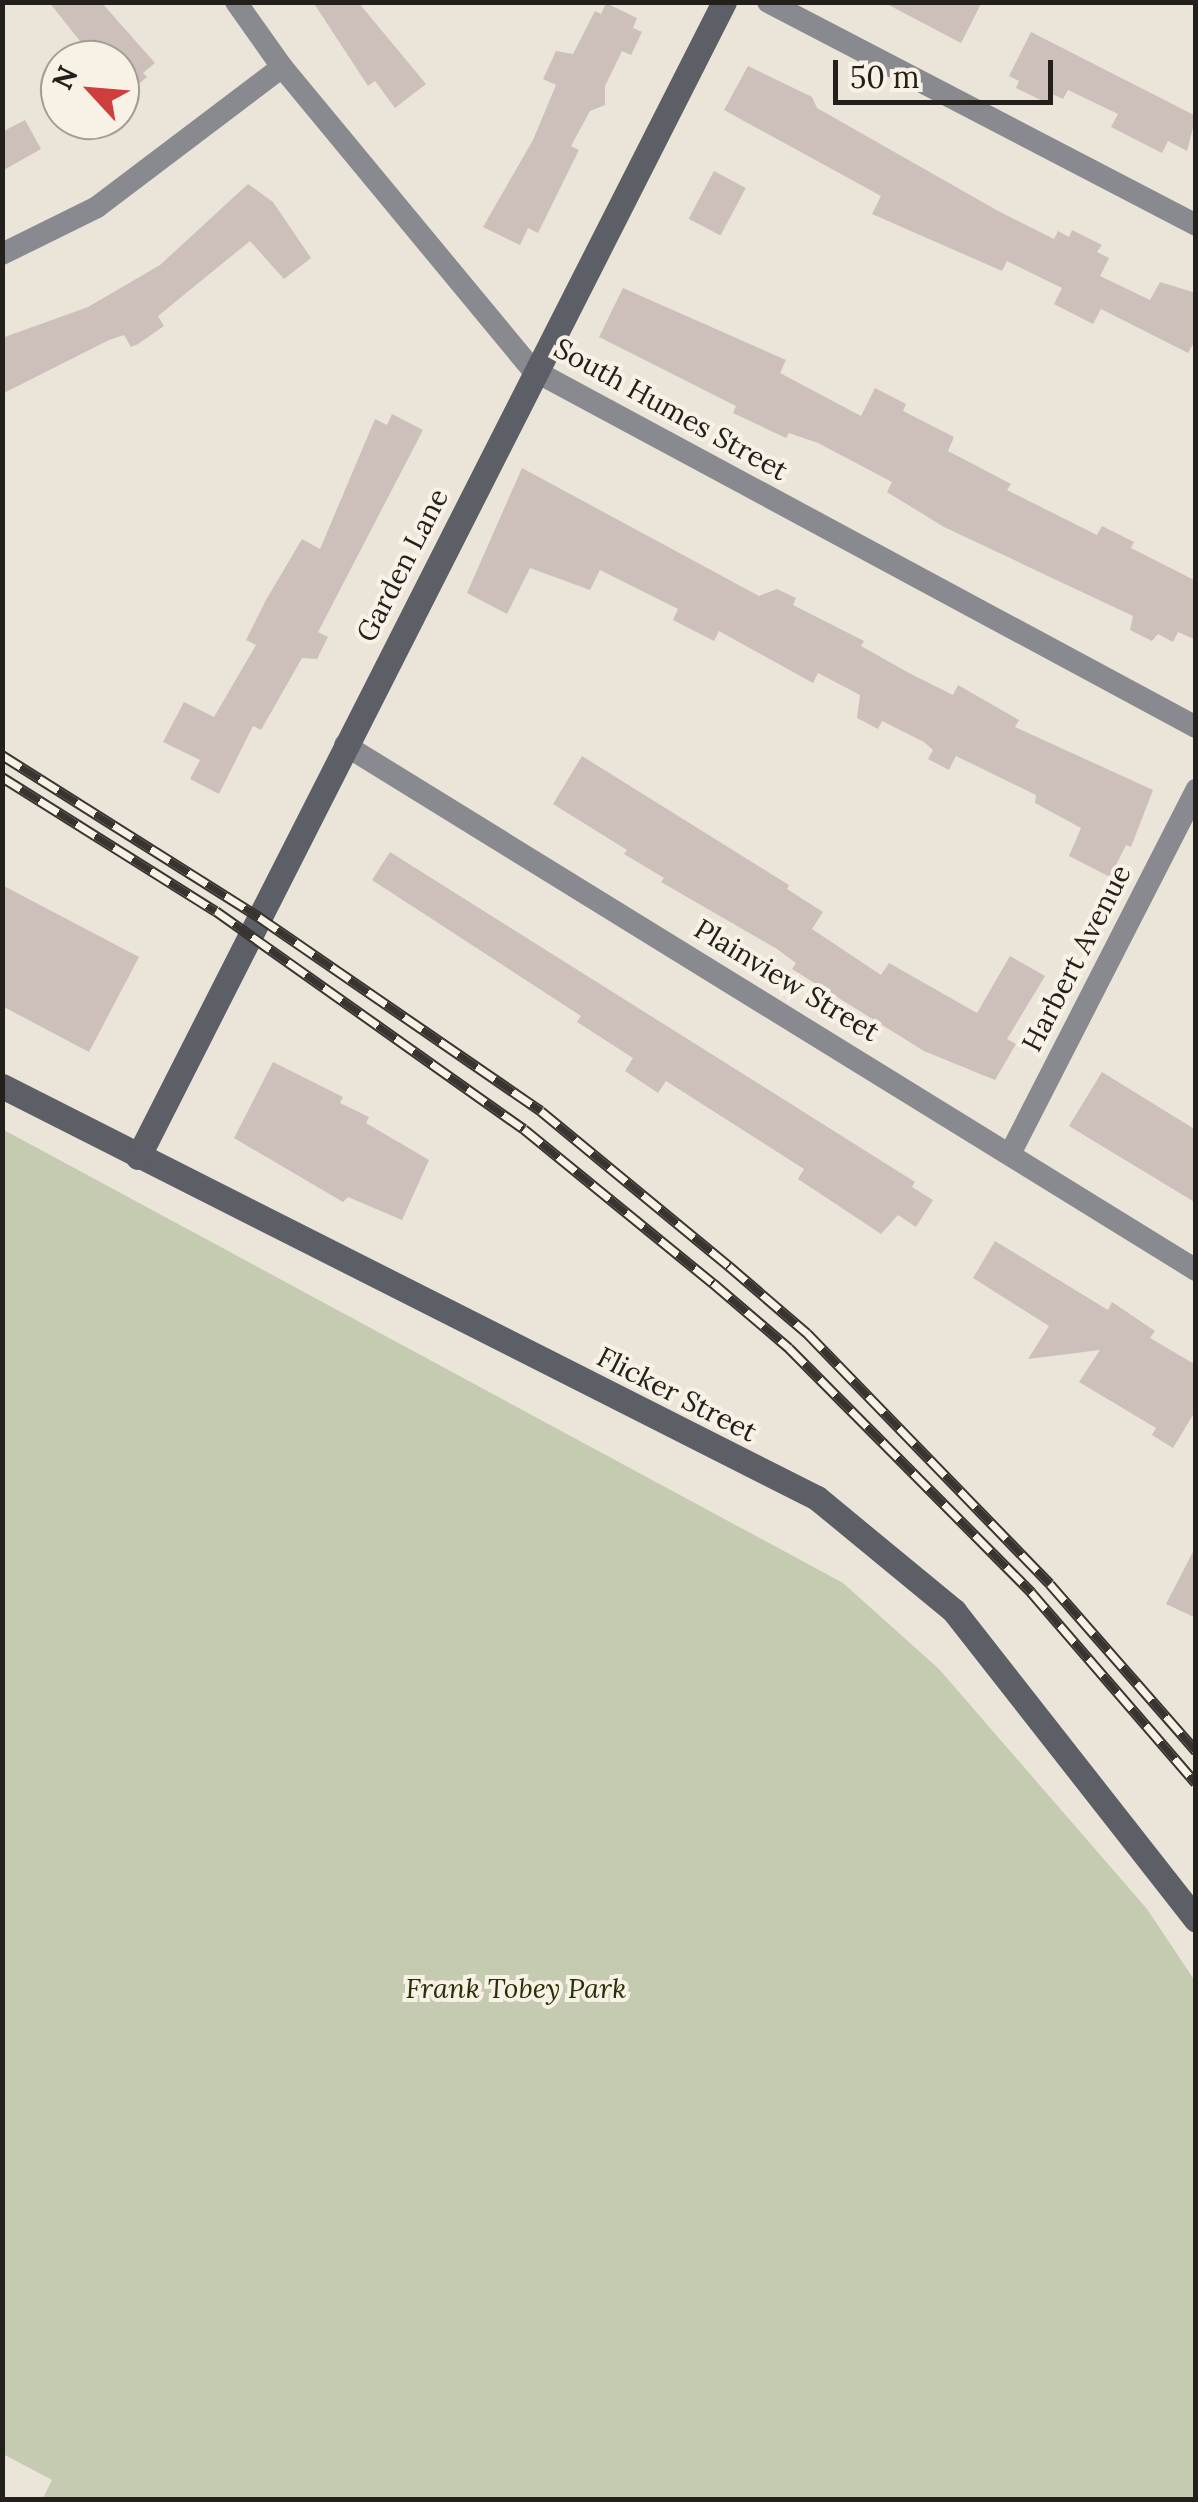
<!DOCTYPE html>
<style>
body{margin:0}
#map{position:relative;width:1198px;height:2502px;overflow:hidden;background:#ebe4d9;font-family:Lora,serif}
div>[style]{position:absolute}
.green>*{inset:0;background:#c4cbb0}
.building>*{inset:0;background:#cdc0bb;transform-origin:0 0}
.street>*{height:22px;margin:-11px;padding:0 11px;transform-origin:11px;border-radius:11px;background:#898a8f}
.secondary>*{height:25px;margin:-12.5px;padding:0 12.5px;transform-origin:12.5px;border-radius:12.5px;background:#5d5f66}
.rail>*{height:11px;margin-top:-5.5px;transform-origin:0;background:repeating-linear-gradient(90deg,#f8f1e6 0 22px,#383430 0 44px);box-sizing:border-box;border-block:2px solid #383430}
span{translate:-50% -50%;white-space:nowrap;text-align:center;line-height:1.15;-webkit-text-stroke:8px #f8f1e6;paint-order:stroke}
.street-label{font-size:28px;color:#23201c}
.park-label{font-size:28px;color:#293005;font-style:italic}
.frame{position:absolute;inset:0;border:5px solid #23201c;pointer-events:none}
.north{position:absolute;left:40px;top:40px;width:100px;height:100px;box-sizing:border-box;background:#f8f1e6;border:2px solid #a39d95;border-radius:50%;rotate:296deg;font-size:28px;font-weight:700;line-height:40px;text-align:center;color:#23201c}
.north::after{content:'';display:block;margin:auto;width:35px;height:45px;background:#cd3e3c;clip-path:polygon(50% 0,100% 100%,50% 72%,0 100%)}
.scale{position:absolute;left:833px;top:60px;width:220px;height:45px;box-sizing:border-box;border:5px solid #23201c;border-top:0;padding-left:12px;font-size:30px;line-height:35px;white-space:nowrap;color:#23201c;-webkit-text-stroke:8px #f8f1e6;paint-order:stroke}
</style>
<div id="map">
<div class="green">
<i style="clip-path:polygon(2px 1129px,843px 1583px,939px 1669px,1147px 1909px,1195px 1981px,1195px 2499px,42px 2500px,52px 2480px,3px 2454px)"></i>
</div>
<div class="building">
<i style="clip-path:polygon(49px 2px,101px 2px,155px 63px,143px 73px,147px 77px,120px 100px,120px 60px,95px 60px)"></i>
<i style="clip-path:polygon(313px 2px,358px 2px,426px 84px,395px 108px,375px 81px,368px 86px)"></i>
<i style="clip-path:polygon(883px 2px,982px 2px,961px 43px)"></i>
<i style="clip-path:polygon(606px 3px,637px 18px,633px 28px,642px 32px,631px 55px,622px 51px,605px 86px,605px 105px,590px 111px,571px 146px,579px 150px,538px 233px,528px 228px,520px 245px,483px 227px,533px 140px,556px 85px,543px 79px,556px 51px,573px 54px,595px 11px,601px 14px)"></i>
<i style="clip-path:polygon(1031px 32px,1196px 116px,1187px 151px,1168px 141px,1162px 153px,1111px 127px,1118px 114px,1068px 90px,1063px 99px,1052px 94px,1047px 103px,1016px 88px,1019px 81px,1009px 76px)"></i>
<i style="clip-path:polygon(748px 66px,812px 97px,817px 108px,1000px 212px,1054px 239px,1058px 231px,1069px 237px,1072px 230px,1102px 245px,1097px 252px,1109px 258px,1100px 276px,1150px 300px,1160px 282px,1196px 293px,1196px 339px,1188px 353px,1101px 309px,1093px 324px,1054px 304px,1062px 288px,1007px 261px,1002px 271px,872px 214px,881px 196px,724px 110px)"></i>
<i style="clip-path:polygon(25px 120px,41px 149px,2px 171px,2px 132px)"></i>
<i style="left:714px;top:171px;width:36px;height:54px;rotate:28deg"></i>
<i style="clip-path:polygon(248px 184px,273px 202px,311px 258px,284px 279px,250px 241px,158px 316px,164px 326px,138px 344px,131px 347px,124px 335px,109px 340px,2px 394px,2px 338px,88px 307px,160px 265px)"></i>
<i style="clip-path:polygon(623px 288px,786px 360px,780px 373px,861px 416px,875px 388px,906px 404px,903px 411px,954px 437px,948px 451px,1011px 484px,1007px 490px,1097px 535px,1102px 526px,1134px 542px,1131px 548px,1196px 581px,1196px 640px,1178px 632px,1173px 642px,1158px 634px,1152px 641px,1130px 630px,1133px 616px,944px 527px,887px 492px,892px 482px,818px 443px,789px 433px,786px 438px,733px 413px,736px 406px,599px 337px)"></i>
<i style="clip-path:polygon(392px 414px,423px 430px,318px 632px,328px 637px,317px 659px,302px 658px,261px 730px,253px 726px,219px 794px,190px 779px,200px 760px,163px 742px,184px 702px,214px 717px,256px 645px,246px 640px,266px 600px,302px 539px,320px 549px,375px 419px,387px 425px)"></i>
<i style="clip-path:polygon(522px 468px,759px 596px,777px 589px,796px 598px,793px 605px,864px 641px,861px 646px,909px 673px,953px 695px,958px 685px,1019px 720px,1015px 727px,1153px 790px,1131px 847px,1126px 845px,1110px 877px,1069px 856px,1081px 828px,1035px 803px,1036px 795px,956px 756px,949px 770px,928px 759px,933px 750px,924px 742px,882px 721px,878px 729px,857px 718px,860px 695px,818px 673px,813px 683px,719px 631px,714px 641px,673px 620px,678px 609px,600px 570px,590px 590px,530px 568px,507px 614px,467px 593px)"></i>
<i style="clip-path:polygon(582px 756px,789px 885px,787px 889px,823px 912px,812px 929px,881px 975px,889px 963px,977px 1013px,1010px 956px,1045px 976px,1007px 1039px,1016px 1044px,995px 1080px,924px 1051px,792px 969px,796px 963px,777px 949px,661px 882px,664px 878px,624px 854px,627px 850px,553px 804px)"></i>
<i style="clip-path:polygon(390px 852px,915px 1182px,912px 1187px,933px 1200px,916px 1227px,898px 1215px,881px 1234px,798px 1179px,804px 1169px,666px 1081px,658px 1093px,625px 1071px,633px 1058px,577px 1022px,581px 1016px,372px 880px)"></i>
<i style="clip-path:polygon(2px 885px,139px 957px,89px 1052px,2px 1006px)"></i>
<i style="clip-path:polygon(273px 1062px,343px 1097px,340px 1103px,369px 1117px,366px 1123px,429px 1160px,402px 1220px,348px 1197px,343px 1202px,234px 1138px)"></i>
<i style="clip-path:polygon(1102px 1072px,1196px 1130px,1196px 1203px,1069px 1126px)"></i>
<i style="clip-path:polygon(995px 1241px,1108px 1310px,1112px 1302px,1155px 1331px,1150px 1338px,1196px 1365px,1196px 1410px,1173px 1448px,1152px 1435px,1156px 1428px,1079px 1382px,1100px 1350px,1028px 1359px,1049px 1326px,973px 1278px)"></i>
<i style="clip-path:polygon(1196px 1546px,1196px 1618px,1166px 1604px)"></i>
</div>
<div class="street">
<i style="left:236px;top:2px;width:80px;rotate:54.7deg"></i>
<i style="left:282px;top:67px;width:393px;rotate:50.4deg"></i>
<i style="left:533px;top:370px;width:753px;rotate:28.3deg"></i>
<i style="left:768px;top:2px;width:483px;rotate:27.5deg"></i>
<i style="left:2px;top:254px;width:106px;rotate:-26.3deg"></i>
<i style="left:97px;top:207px;width:232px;rotate:-37.1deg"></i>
<i style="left:345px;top:745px;width:1000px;rotate:31.67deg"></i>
<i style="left:1011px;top:1152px;width:407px;rotate:-62.9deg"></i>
</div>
<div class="secondary">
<i style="left:2px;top:1086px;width:913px;rotate:26.82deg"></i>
<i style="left:817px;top:1498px;width:178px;rotate:39.5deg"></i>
<i style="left:954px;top:1611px;width:392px;rotate:51.9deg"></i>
<i style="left:138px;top:1157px;width:1295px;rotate:-63.1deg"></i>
</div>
<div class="rail">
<i style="left:2px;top:755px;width:304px;rotate:32.2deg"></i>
<i style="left:259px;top:917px;width:342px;rotate:34.5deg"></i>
<i style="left:541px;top:1111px;width:244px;rotate:39.5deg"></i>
<i style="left:729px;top:1266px;width:103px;rotate:40.7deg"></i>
<i style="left:807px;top:1333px;width:349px;rotate:45.9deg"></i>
<i style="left:1050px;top:1584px;width:222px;rotate:48.8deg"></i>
<i style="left:2px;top:777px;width:252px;rotate:32.1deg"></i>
<i style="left:216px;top:911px;width:377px;rotate:35.3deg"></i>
<i style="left:524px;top:1129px;width:244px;rotate:39.2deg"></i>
<i style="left:713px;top:1283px;width:100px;rotate:40.5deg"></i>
<i style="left:789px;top:1348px;width:344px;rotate:45.2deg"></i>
<i style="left:1031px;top:1592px;width:252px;rotate:49.2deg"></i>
</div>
<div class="street-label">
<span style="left:671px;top:409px;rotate:29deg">South Humes Street</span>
<span style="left:402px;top:565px;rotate:-63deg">Garden Lane</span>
<span style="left:1076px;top:958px;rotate:-63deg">Harbert Avenue</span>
<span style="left:787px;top:980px;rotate:31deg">Plainview Street</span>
<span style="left:677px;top:1394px;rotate:27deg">Flicker Street</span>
</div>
<div class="park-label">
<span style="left:516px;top:1988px">Frank Tobey Park</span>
</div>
<div class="frame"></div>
<div class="north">N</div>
<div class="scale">50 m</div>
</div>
